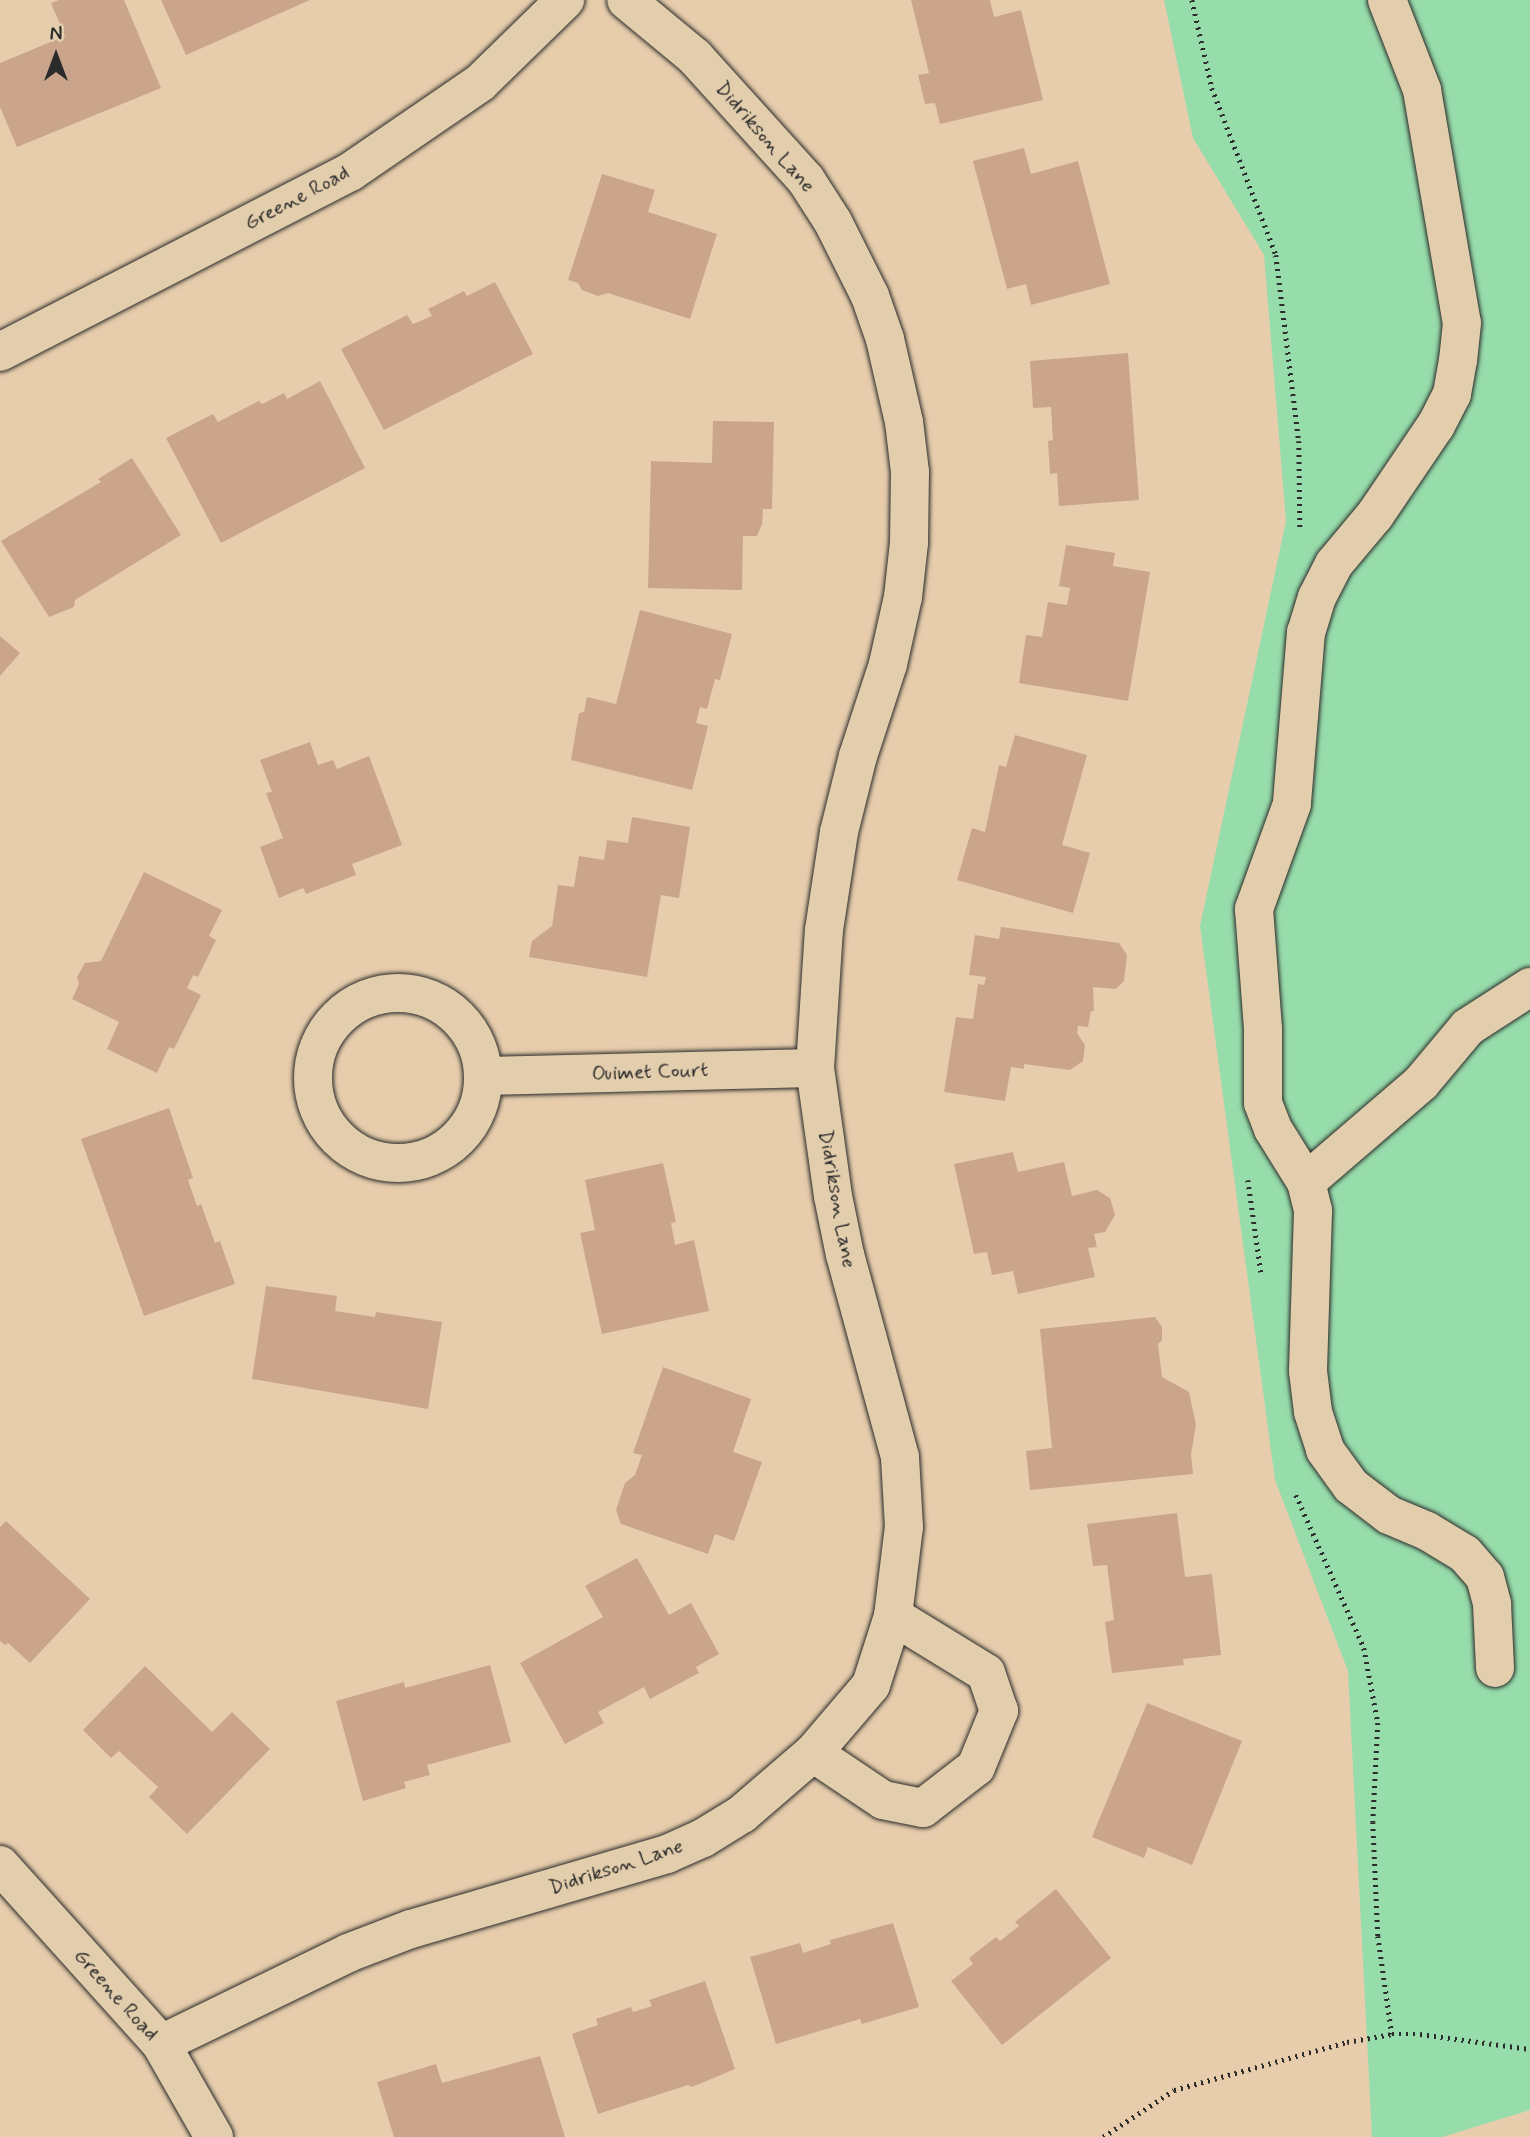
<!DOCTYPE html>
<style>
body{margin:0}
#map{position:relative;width:1530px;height:2137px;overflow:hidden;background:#e7cdac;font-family:Mynerve,sans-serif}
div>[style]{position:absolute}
.green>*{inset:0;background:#97ddab}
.building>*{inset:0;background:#caa58c}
.path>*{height:4.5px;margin-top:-2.25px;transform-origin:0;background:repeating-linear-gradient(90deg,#2b2b2b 0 2px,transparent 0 7px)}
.roads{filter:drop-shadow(0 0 2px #2b2b2b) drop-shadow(0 0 2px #2b2b2b)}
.minor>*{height:38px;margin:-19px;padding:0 19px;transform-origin:19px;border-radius:19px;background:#e2cdac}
.minor>.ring{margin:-19px;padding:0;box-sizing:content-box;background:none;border:38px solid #e2cdac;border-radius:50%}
span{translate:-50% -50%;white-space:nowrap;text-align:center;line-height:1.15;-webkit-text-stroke:5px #e2cdac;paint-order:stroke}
.street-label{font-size:21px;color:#2b2b2b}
.north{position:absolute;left:21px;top:21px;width:70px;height:70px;-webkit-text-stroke:5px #e2cdac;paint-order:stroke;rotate:0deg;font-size:19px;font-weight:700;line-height:28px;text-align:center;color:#2b2b2b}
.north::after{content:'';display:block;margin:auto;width:24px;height:32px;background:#2b2b2b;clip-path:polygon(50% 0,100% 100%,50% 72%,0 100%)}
</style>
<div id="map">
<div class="green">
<i style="clip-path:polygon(1164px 0,1530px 0,1530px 2110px,1442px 2137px,1372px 2137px,1348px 1671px,1275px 1480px,1200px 926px,1286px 521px,1264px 255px,1193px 138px)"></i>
</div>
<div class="building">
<i style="clip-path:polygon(59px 0,124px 0,161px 88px,17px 147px,0 107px,0 63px,65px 36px,51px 3px)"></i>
<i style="clip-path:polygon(161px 0,310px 0,186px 55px)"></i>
<i style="clip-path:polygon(911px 0,990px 0,994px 17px,1021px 10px,1043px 100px,940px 124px,935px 103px,925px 104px,918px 75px,929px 73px)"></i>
<i style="clip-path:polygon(1024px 148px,1031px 174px,1078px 161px,1110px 284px,1031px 305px,1026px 284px,1007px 289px,973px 161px)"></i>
<i style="clip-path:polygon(602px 174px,655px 190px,648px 212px,717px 234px,690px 319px,608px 293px,598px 296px,582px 290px,578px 283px,568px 280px)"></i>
<i style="clip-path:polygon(495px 282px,533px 354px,384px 430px,341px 349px,407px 315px,413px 324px,432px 316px,428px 309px,464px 291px,467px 296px)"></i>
<i style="clip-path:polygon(1128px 353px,1139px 500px,1059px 506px,1057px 473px,1050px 474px,1048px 441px,1053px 440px,1051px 407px,1033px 408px,1030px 361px)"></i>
<i style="clip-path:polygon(320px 381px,365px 468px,221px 543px,166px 438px,213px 414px,218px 422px,259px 401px,262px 404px,284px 393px,287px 399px)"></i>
<i style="clip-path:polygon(713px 421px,774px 422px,772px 509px,763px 509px,762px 524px,757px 536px,743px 536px,742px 590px,648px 588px,651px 461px,712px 463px)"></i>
<i style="clip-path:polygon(132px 458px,181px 535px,75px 600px,74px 607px,49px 617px,1px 541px,101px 482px,98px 479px)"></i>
<i style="clip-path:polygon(1066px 545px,1115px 553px,1113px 566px,1150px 572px,1128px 701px,1019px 683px,1026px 635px,1042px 637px,1048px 602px,1067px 605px,1070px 588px,1059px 586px)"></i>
<i style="clip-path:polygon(640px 610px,732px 634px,720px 680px,715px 679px,707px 709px,700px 707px,696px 723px,708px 726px,692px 790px,571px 760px,579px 713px,584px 712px,587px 697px,616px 704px)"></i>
<i style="clip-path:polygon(0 636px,20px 653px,0 676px)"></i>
<i style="clip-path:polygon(1015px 735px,1087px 755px,1062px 845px,1090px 853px,1073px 913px,957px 880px,972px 828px,985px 832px,999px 765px,1006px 767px)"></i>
<i style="clip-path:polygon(310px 742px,318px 765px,333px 760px,337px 769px,369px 756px,402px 845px,352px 864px,356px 875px,306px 894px,303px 888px,279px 898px,260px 847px,283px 838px,266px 793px,272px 792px,260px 760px)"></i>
<i style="clip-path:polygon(632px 817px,690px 827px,679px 898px,661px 895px,647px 977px,529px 957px,532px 941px,552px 926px,558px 885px,574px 887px,579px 856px,604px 860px,607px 840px,628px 843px)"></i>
<i style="clip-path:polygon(144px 872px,222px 910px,209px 936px,216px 940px,198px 977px,193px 975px,187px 988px,201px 995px,174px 1049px,169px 1047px,157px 1073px,107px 1049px,119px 1022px,72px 999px,79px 984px,77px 977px,85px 963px,101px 961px)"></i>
<i style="clip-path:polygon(1001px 927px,1119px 943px,1127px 955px,1124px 981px,1116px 989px,1093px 987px,1094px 1011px,1091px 1011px,1088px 1027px,1078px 1026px,1077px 1033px,1085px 1045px,1083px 1061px,1070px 1070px,1024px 1064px,1024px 1069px,1011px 1067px,1005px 1101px,944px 1092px,956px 1017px,973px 1019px,978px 984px,984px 985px,986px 977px,969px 975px,975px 935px,999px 939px)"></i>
<i style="clip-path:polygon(169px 1108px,193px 1178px,188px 1180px,197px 1206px,201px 1204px,215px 1243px,220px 1241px,235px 1284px,144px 1316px,81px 1139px)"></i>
<i style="clip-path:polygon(1013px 1152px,1018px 1172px,1064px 1162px,1072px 1196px,1097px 1190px,1110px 1198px,1115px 1215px,1105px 1232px,1094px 1234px,1097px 1247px,1088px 1248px,1095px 1277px,1018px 1294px,1013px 1271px,992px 1275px,987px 1252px,974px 1254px,954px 1164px)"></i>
<i style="clip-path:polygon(663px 1163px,676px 1222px,671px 1223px,675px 1245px,694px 1240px,709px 1311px,602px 1334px,580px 1233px,595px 1230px,585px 1180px)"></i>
<i style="clip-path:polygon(266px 1286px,337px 1296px,335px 1311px,375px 1317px,376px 1312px,442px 1322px,428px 1409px,252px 1379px)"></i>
<i style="clip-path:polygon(1155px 1317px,1162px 1327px,1162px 1340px,1158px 1344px,1162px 1377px,1189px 1392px,1196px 1425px,1191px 1454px,1193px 1474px,1030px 1490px,1026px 1451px,1052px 1448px,1040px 1329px)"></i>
<i style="clip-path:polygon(663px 1367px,751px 1399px,733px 1452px,762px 1462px,734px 1541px,715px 1534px,708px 1554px,621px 1524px,616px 1510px,625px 1483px,635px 1475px,642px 1455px,633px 1453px)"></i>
<i style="clip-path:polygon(1177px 1513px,1185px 1577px,1212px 1574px,1221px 1655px,1183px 1659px,1184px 1665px,1112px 1673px,1105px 1622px,1114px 1620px,1107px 1565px,1093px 1566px,1087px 1524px)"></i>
<i style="clip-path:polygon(6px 1521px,90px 1599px,30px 1663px,8px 1643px,5px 1645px,0 1641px,0 1527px)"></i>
<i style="clip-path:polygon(637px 1558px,669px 1615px,691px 1603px,719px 1654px,696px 1667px,699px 1673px,650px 1699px,644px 1687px,598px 1712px,604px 1723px,565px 1744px,520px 1663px,603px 1617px,585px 1586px)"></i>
<i style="clip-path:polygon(490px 1665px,511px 1742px,427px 1765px,430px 1775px,404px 1782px,406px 1788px,363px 1801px,336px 1701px,404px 1682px,405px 1688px)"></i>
<i style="clip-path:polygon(145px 1666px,212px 1732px,232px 1712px,270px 1749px,187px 1834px,149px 1797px,158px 1787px,119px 1751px,111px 1758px,83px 1730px)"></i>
<i style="clip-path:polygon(1147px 1703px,1242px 1741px,1192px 1865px,1148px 1847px,1144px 1858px,1092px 1837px)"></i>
<i style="clip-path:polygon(1056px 1889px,1111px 1958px,1002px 2045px,951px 1981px,973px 1964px,969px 1958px,996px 1937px,1000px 1941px,1019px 1926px,1015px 1922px)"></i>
<i style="clip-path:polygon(893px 1923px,919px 2007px,862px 2024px,860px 2019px,776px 2044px,750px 1957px,800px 1943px,803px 1953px,831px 1944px,830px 1940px)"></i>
<i style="clip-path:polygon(705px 1981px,735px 2069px,692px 2087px,688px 2085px,598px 2114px,572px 2034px,598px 2025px,596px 2019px,631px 2007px,633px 2012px,652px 2006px,649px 2000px)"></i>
<i style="clip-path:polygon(540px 2056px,565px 2137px,394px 2137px,377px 2082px,436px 2064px,442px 2083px)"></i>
</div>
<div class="path">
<i style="left:1192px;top:0;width:90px;rotate:77.2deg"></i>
<i style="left:1212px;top:88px;width:179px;rotate:69deg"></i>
<i style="left:1276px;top:255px;width:187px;rotate:83deg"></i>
<i style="left:1299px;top:441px;width:87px;rotate:89.3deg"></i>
<i style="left:1248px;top:1180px;width:93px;rotate:82deg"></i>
<i style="left:1296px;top:1495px;width:167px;rotate:66deg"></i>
<i style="left:1364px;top:1648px;width:76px;rotate:79.4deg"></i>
<i style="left:1378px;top:1723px;width:99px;rotate:92.9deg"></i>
<i style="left:1373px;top:1822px;width:114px;rotate:87.5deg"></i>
<i style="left:1378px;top:1936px;width:99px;rotate:81.9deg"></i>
<i style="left:1103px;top:2137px;width:85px;rotate:-33.5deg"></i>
<i style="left:1174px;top:2090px;width:180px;rotate:-15.5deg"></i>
<i style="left:1347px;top:2042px;width:46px;rotate:-10.1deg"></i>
<i style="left:1392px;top:2034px;width:28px"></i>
<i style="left:1420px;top:2034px;width:111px;rotate:7.8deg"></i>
</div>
<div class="roads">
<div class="minor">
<i style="left:1387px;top:0;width:97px;rotate:68.7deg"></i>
<i style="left:1422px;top:90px;width:236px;rotate:80.3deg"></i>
<i style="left:1462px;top:323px;width:37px;rotate:96deg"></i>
<i style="left:1458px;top:360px;width:35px;rotate:100deg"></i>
<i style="left:1452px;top:394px;width:35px;rotate:117deg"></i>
<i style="left:1436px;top:425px;width:109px;rotate:124.1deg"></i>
<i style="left:1375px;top:515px;width:64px;rotate:129.9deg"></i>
<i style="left:1334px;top:564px;width:37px;rotate:117deg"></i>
<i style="left:1317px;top:597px;width:37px;rotate:107deg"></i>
<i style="left:1306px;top:632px;width:173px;rotate:94.7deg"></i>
<i style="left:1292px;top:804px;width:112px;rotate:109.9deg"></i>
<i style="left:1254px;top:909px;width:120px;rotate:85.7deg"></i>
<i style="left:1263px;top:1029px;width:74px;rotate:90deg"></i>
<i style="left:1263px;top:1103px;width:28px;rotate:69deg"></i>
<i style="left:1273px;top:1129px;width:62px;rotate:58.1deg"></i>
<i style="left:1306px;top:1182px;width:30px;rotate:76deg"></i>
<i style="left:1313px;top:1211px;width:160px;rotate:91.8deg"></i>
<i style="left:1308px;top:1371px;width:41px;rotate:83deg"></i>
<i style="left:1313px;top:1412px;width:40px;rotate:72deg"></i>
<i style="left:1325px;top:1450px;width:44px;rotate:54.2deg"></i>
<i style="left:1351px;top:1486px;width:48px;rotate:37.3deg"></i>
<i style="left:1389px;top:1515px;width:41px;rotate:22.8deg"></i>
<i style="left:1427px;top:1531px;width:44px;rotate:31.2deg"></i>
<i style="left:1465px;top:1554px;width:30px;rotate:49deg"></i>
<i style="left:1485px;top:1577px;width:28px;rotate:75deg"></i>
<i style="left:1492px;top:1604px;width:64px;rotate:87.3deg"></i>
<i style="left:0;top:352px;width:394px;rotate:-27.2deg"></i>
<i style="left:350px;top:172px;width:158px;rotate:-34.4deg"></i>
<i style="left:480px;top:83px;width:119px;rotate:-44.3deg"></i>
<i class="ring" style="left:313px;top:993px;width:132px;height:132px"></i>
<i style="left:484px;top:1076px;width:331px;rotate:-1.4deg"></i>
<i style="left:1306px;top:1182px;width:152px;rotate:-40.7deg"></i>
<i style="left:1421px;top:1083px;width:73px;rotate:-50deg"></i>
<i style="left:1468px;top:1027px;width:74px;rotate:-32.8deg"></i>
<i style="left:813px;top:1753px;width:84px;rotate:33.9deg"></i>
<i style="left:883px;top:1800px;width:41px;rotate:11.3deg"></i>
<i style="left:923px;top:1808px;width:67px;rotate:-37.7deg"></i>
<i style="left:976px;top:1767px;width:61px;rotate:-67.7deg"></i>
<i style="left:999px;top:1711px;width:40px;rotate:-108.9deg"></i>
<i style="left:986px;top:1673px;width:109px;rotate:-148.5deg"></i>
<i style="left:0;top:1865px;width:241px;rotate:48deg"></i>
<i style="left:161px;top:2044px;width:107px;rotate:60.3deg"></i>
<i style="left:161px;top:2044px;width:208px;rotate:-25.9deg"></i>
<i style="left:348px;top:1953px;width:67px;rotate:-20.9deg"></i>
<i style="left:411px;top:1929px;width:267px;rotate:-16.3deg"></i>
<i style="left:667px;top:1854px;width:39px;rotate:-24deg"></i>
<i style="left:703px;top:1838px;width:46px;rotate:-31.6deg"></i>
<i style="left:742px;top:1814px;width:94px;rotate:-40.7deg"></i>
<i style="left:813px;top:1753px;width:89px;rotate:-49.5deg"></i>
<i style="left:871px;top:1685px;width:72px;rotate:-72.3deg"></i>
<i style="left:893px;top:1616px;width:90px;rotate:-83deg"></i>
<i style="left:904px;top:1527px;width:70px;rotate:-93.3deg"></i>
<i style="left:900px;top:1457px;width:209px;rotate:-105.2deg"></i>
<i style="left:845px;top:1255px;width:60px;rotate:-101.5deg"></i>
<i style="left:833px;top:1196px;width:129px;rotate:-98deg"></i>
<i style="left:815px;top:1068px;width:138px;rotate:-86.3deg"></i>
<i style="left:824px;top:930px;width:99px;rotate:-81.3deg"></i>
<i style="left:839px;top:832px;width:78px;rotate:-76deg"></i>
<i style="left:858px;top:756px;width:97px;rotate:-71.9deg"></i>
<i style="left:888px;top:664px;width:69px;rotate:-77.4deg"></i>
<i style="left:903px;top:597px;width:54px;rotate:-83.7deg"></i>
<i style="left:909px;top:543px;width:71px;rotate:-89.2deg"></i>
<i style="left:910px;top:472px;width:50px;rotate:-96.8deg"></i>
<i style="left:904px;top:422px;width:85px;rotate:-102.9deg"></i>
<i style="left:885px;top:339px;width:46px;rotate:-109.2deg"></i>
<i style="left:870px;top:296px;width:83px;rotate:-116.6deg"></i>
<i style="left:833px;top:222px;width:50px;rotate:-122.7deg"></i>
<i style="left:806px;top:180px;width:166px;rotate:-132.1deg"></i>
<i style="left:695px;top:57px;width:89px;rotate:-140.4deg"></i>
</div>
</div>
<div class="street-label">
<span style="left:765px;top:137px;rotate:49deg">Didrikson Lane</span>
<span style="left:297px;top:198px;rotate:-28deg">Greene Road</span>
<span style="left:650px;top:1072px;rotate:-2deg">Ouimet Court</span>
<span style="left:837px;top:1199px;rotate:80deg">Didrikson Lane</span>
<span style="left:616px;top:1867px;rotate:-18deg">Didrikson Lane</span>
<span style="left:116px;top:1995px;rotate:48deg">Greene Road</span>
</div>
<div class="north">N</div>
</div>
